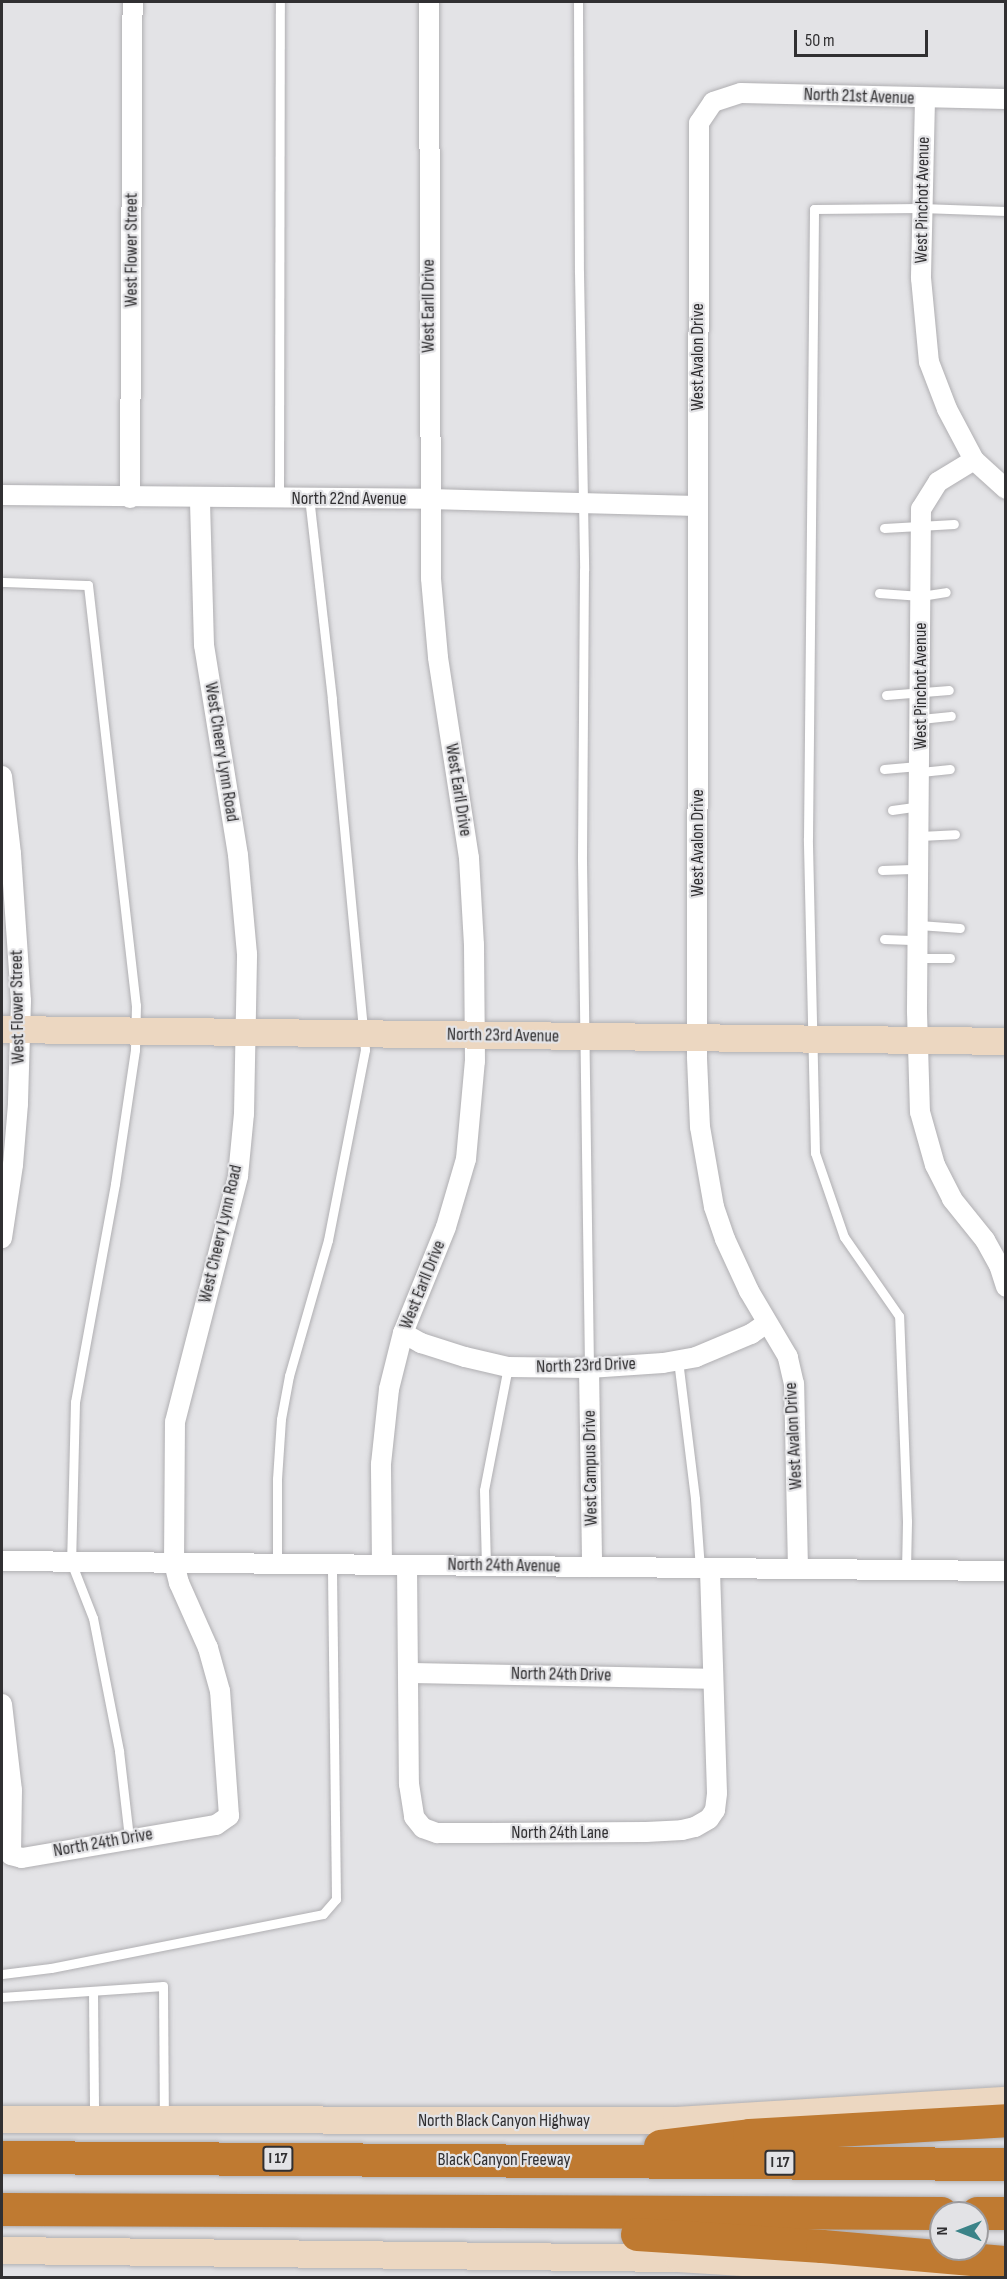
<!DOCTYPE html>
<style>
body{margin:0}
#map{position:relative;width:1007px;height:2279px;overflow:hidden;background:#e3e3e6;font-family:"Sofia Sans Condensed",sans-serif}
div>[style]{position:absolute}
.roads{filter:drop-shadow(0 0 2px #b0afb2) drop-shadow(0 0 2px #b0afb2)}
.lane>*{height:9px;margin:-4.5px;padding:0 4.5px;transform-origin:4.5px;border-radius:4.5px;background:#fff}
.street>*{height:20px;margin:-10px;padding:0 10px;transform-origin:10px;border-radius:10px;background:#fff}
.secondary>*{height:27px;margin:-13.5px;padding:0 13.5px;transform-origin:13.5px;border-radius:13.5px;background:#ecd7c1}
.highway>*{height:33px;margin:-16.5px;padding:0 16.5px;transform-origin:16.5px;border-radius:16.5px;background:#bf7a31}
span{translate:-50% -50%;white-space:nowrap;text-align:center;line-height:1.15;-webkit-text-stroke:4.5px #e3e3e6;paint-order:stroke}
.shield-label span{padding:2px 4px;background:#e3e3e6;border:2px solid;border-radius:4px;-webkit-text-stroke-width:0}
.shield-label{font-size:16px;color:#313032;font-weight:700}
.street-label{font-size:18px;color:#313032}
.frame{position:absolute;inset:0;border:3px solid #313032;pointer-events:none}
.north{position:absolute;left:929px;top:2201px;width:60px;height:60px;box-sizing:border-box;background:#e3e3e6;border:2px solid #9c9b9e;border-radius:50%;rotate:270deg;font-size:16px;font-weight:700;line-height:24px;text-align:center;color:#313032}
.north::after{content:'';display:block;margin:auto;width:21px;height:27px;background:#3b8388;clip-path:polygon(50% 0,100% 100%,50% 72%,0 100%)}
.scale{position:absolute;left:794px;top:30px;width:134px;height:27px;box-sizing:border-box;border:3px solid #313032;border-top:0;padding-left:8px;font-size:18px;line-height:21px;white-space:nowrap;color:#313032;-webkit-text-stroke:4px #e3e3e6;paint-order:stroke}
</style>
<div id="map">
<div class="roads">
<div class="lane">
<i style="left:578px;top:2px;width:270px;rotate:89.8deg"></i>
<i style="left:579px;top:272px;width:298px;rotate:89deg"></i>
<i style="left:584px;top:570px;width:290px;rotate:90.4deg"></i>
<i style="left:582px;top:860px;width:508px;rotate:89.21deg"></i>
<i style="left:279px;top:498px;width:496px;rotate:-89.9deg"></i>
<i style="left:884px;top:528px;width:70px;rotate:-3.3deg"></i>
<i style="left:2px;top:582px;width:86px;rotate:2deg"></i>
<i style="left:88px;top:585px;width:423px;rotate:83.5deg"></i>
<i style="left:136px;top:1005px;width:45px;rotate:91.3deg"></i>
<i style="left:135px;top:1050px;width:135px;rotate:98.5deg"></i>
<i style="left:115px;top:1184px;width:222px;rotate:100.4deg"></i>
<i style="left:75px;top:1402px;width:160px;rotate:91.4deg"></i>
<i style="left:71px;top:1562px;width:60px;rotate:68.6deg"></i>
<i style="left:93px;top:1618px;width:136px;rotate:78.9deg"></i>
<i style="left:119px;top:1751px;width:88px;rotate:83.4deg"></i>
<i style="left:879px;top:593px;width:42px;rotate:4.1deg"></i>
<i style="left:921px;top:596px;width:25px;rotate:-9deg"></i>
<i style="left:886px;top:695px;width:63px;rotate:-4.5deg"></i>
<i style="left:921px;top:719px;width:30px;rotate:-6deg"></i>
<i style="left:884px;top:769px;width:37px;rotate:-5deg"></i>
<i style="left:921px;top:772px;width:29px;rotate:-6deg"></i>
<i style="left:892px;top:810px;width:28px;rotate:-8deg"></i>
<i style="left:920px;top:836px;width:35px;rotate:-3deg"></i>
<i style="left:882px;top:870px;width:37px;rotate:-2deg"></i>
<i style="left:919px;top:925px;width:41px;rotate:4.2deg"></i>
<i style="left:884px;top:939px;width:34px;rotate:2deg"></i>
<i style="left:918px;top:958px;width:32px"></i>
<i style="left:678px;top:1360px;width:140px;rotate:83deg"></i>
<i style="left:695px;top:1499px;width:69px;rotate:85.9deg"></i>
<i style="left:277px;top:1564px;width:85px;rotate:-90deg"></i>
<i style="left:277px;top:1479px;width:60px;rotate:-86.2deg"></i>
<i style="left:281px;top:1419px;width:44px;rotate:-79.5deg"></i>
<i style="left:289px;top:1376px;width:141px;rotate:-74deg"></i>
<i style="left:328px;top:1240px;width:194px;rotate:-79deg"></i>
<i style="left:365px;top:1050px;width:353px;rotate:-95.4deg"></i>
<i style="left:332px;top:699px;width:202px;rotate:-96.5deg"></i>
<i style="left:486px;top:1566px;width:76px;rotate:-91.5deg"></i>
<i style="left:484px;top:1490px;width:125px;rotate:-79deg"></i>
<i style="left:906px;top:1570px;width:49px;rotate:-88.8deg"></i>
<i style="left:907px;top:1521px;width:205px;rotate:-92.2deg"></i>
<i style="left:899px;top:1316px;width:96px;rotate:-124.8deg"></i>
<i style="left:844px;top:1237px;width:89px;rotate:-109deg"></i>
<i style="left:815px;top:1153px;width:315px;rotate:-91.3deg"></i>
<i style="left:808px;top:838px;width:629px;rotate:-89.45deg"></i>
<i style="left:814px;top:209px;width:107px;rotate:-0.5deg"></i>
<i style="left:921px;top:208px;width:85px;rotate:2deg"></i>
<i style="left:2px;top:1974px;width:49px;rotate:-7deg"></i>
<i style="left:51px;top:1968px;width:277px;rotate:-11.2deg"></i>
<i style="left:323px;top:1914px;width:20px;rotate:-49deg"></i>
<i style="left:336px;top:1899px;width:335px;rotate:-90.7deg"></i>
<i style="left:93px;top:1991px;width:126px;rotate:89.5deg"></i>
<i style="left:2px;top:1997px;width:161px;rotate:-3.9deg"></i>
<i style="left:163px;top:1986px;width:129px;rotate:89.6deg"></i>
</div>
<div class="street">
<i style="left:925px;top:99px;width:179px;rotate:91.3deg"></i>
<i style="left:921px;top:278px;width:84px;rotate:84.6deg"></i>
<i style="left:929px;top:362px;width:50px;rotate:69deg"></i>
<i style="left:947px;top:409px;width:58px;rotate:62.1deg"></i>
<i style="left:974px;top:460px;width:42px;rotate:148.6deg"></i>
<i style="left:938px;top:482px;width:32px;rotate:122deg"></i>
<i style="left:921px;top:509px;width:503px;rotate:90.46deg"></i>
<i style="left:917px;top:1012px;width:100px;rotate:88.3deg"></i>
<i style="left:920px;top:1112px;width:55px;rotate:74.2deg"></i>
<i style="left:935px;top:1165px;width:38px;rotate:63deg"></i>
<i style="left:952px;top:1199px;width:53px;rotate:51.2deg"></i>
<i style="left:985px;top:1240px;width:29px;rotate:61deg"></i>
<i style="left:999px;top:1265px;width:23px;rotate:72deg"></i>
<i style="left:974px;top:460px;width:43px;rotate:42.2deg"></i>
<i style="left:2px;top:495px;width:427px;rotate:0.5deg"></i>
<i style="left:429px;top:499px;width:268px;rotate:1.5deg"></i>
<i style="left:130px;top:498px;width:496px;rotate:-89.7deg"></i>
<i style="left:2px;top:776px;width:79px;rotate:83.4deg"></i>
<i style="left:11px;top:854px;width:147px;rotate:86.1deg"></i>
<i style="left:21px;top:1001px;width:103px;rotate:91.7deg"></i>
<i style="left:18px;top:1104px;width:61px;rotate:94.7deg"></i>
<i style="left:13px;top:1165px;width:74px;rotate:98.6deg"></i>
<i style="left:403px;top:1333px;width:21px;rotate:29deg"></i>
<i style="left:421px;top:1343px;width:46px;rotate:17.7deg"></i>
<i style="left:465px;top:1357px;width:44px;rotate:13.1deg"></i>
<i style="left:508px;top:1367px;width:81px;rotate:0.7deg"></i>
<i style="left:589px;top:1368px;width:74px;rotate:-3.9deg"></i>
<i style="left:663px;top:1363px;width:34px;rotate:-10deg"></i>
<i style="left:696px;top:1357px;width:60px;rotate:-22.7deg"></i>
<i style="left:751px;top:1334px;width:19px;rotate:-35deg"></i>
<i style="left:589px;top:1368px;width:199px;rotate:89.1deg"></i>
<i style="left:2px;top:1561px;width:1004px;rotate:0.57deg"></i>
<i style="left:382px;top:1565px;width:101px;rotate:-90.6deg"></i>
<i style="left:381px;top:1464px;width:75px;rotate:-83.9deg"></i>
<i style="left:389px;top:1389px;width:58px;rotate:-76deg"></i>
<i style="left:403px;top:1333px;width:114px;rotate:-67.9deg"></i>
<i style="left:446px;top:1227px;width:71px;rotate:-73.6deg"></i>
<i style="left:466px;top:1159px;width:98px;rotate:-84.8deg"></i>
<i style="left:475px;top:1061px;width:116px;rotate:-90.5deg"></i>
<i style="left:474px;top:945px;width:87px;rotate:-93.3deg"></i>
<i style="left:469px;top:858px;width:203px;rotate:-98.8deg"></i>
<i style="left:438px;top:657px;width:79px;rotate:-95.1deg"></i>
<i style="left:431px;top:578px;width:576px;rotate:-90.2deg"></i>
<i style="left:407px;top:1565px;width:219px;rotate:89.5deg"></i>
<i style="left:409px;top:1784px;width:33px;rotate:81deg"></i>
<i style="left:414px;top:1817px;width:14px;rotate:51deg"></i>
<i style="left:423px;top:1828px;width:15px;rotate:20deg"></i>
<i style="left:437px;top:1833px;width:51px"></i>
<i style="left:488px;top:1833px;width:158px;rotate:-0.4deg"></i>
<i style="left:646px;top:1832px;width:36px;rotate:-3deg"></i>
<i style="left:682px;top:1830px;width:13px;rotate:-13deg"></i>
<i style="left:695px;top:1827px;width:16px;rotate:-30deg"></i>
<i style="left:709px;top:1819px;width:11px;rotate:-56deg"></i>
<i style="left:715px;top:1810px;width:17px;rotate:-83deg"></i>
<i style="left:717px;top:1793px;width:225px;rotate:-91.8deg"></i>
<i style="left:798px;top:1569px;width:185px;rotate:-91.2deg"></i>
<i style="left:794px;top:1384px;width:28px;rotate:-103deg"></i>
<i style="left:788px;top:1357px;width:77px;rotate:-120.6deg"></i>
<i style="left:749px;top:1291px;width:57px;rotate:-114.8deg"></i>
<i style="left:725px;top:1239px;width:34px;rotate:-109deg"></i>
<i style="left:714px;top:1207px;width:81px;rotate:-99.9deg"></i>
<i style="left:700px;top:1127px;width:70px;rotate:-92.5deg"></i>
<i style="left:697px;top:1057px;width:934px;rotate:-89.88deg"></i>
<i style="left:699px;top:123px;width:25px;rotate:-56deg"></i>
<i style="left:713px;top:102px;width:29px;rotate:-18deg"></i>
<i style="left:741px;top:93px;width:265px;rotate:1.3deg"></i>
<i style="left:409px;top:1673px;width:303px;rotate:1.1deg"></i>
<i style="left:2px;top:1704px;width:87px;rotate:83.4deg"></i>
<i style="left:12px;top:1790px;width:65px;rotate:90.9deg"></i>
<i style="left:11px;top:1855px;width:11px;rotate:15deg"></i>
<i style="left:22px;top:1858px;width:197px;rotate:-9.7deg"></i>
<i style="left:216px;top:1825px;width:16px;rotate:-35deg"></i>
<i style="left:229px;top:1816px;width:125px;rotate:-94.1deg"></i>
<i style="left:220px;top:1691px;width:45px;rotate:-105.6deg"></i>
<i style="left:208px;top:1648px;width:71px;rotate:-114deg"></i>
<i style="left:179px;top:1583px;width:21px;rotate:-104deg"></i>
<i style="left:174px;top:1563px;width:141px;rotate:-89.6deg"></i>
<i style="left:175px;top:1422px;width:254px;rotate:-75.6deg"></i>
<i style="left:238px;top:1176px;width:62px;rotate:-84.5deg"></i>
<i style="left:244px;top:1114px;width:160px;rotate:-88.9deg"></i>
<i style="left:247px;top:954px;width:99px;rotate:-95.2deg"></i>
<i style="left:238px;top:855px;width:213px;rotate:-99.2deg"></i>
<i style="left:204px;top:645px;width:147px;rotate:-91.6deg"></i>
</div>
<div class="secondary">
<i style="left:2px;top:1029px;width:1004px;rotate:0.68deg"></i>
<i style="left:2px;top:2119px;width:674px;rotate:0.09deg"></i>
<i style="left:676px;top:2120px;width:331px;rotate:-3.5deg"></i>
<i style="left:2px;top:2250px;width:677px;rotate:0.68deg"></i>
<i style="left:679px;top:2258px;width:323px;rotate:3.6deg"></i>
</div>
<div class="highway">
<i style="left:660px;top:2146px;width:90px;rotate:-7deg"></i>
<i style="left:749px;top:2135px;width:257px;rotate:-3.3deg"></i>
<i style="left:2px;top:2157px;width:1004px;rotate:0.4deg"></i>
<i style="left:2px;top:2209px;width:939px;rotate:0.24deg"></i>
<i style="left:977px;top:2213px;width:29px"></i>
<i style="left:637px;top:2234px;width:185px;rotate:3.7deg"></i>
<i style="left:822px;top:2246px;width:185px;rotate:5deg"></i>
</div>
</div>
<div class="shield-label">
<span style="left:278px;top:2159px">I 17</span>
<span style="left:780px;top:2163px">I 17</span>
</div>
<div class="street-label">
<span style="left:859px;top:97px;rotate:2deg">North 21st Avenue</span>
<span style="left:923px;top:200px;rotate:-89deg">West Pinchot Avenue</span>
<span style="left:132px;top:250px;rotate:-90deg">West Flower Street</span>
<span style="left:429px;top:306px;rotate:-90deg">West Earll Drive</span>
<span style="left:698px;top:357px;rotate:-90deg">West Avalon Drive</span>
<span style="left:349px;top:499px">North 22nd Avenue</span>
<span style="left:921px;top:686px;rotate:-90deg">West Pinchot Avenue</span>
<span style="left:221px;top:752px;rotate:81deg">West Cheery Lynn Road</span>
<span style="left:458px;top:790px;rotate:81deg">West Earll Drive</span>
<span style="left:698px;top:843px;rotate:-90deg">West Avalon Drive</span>
<span style="left:18px;top:1007px;rotate:-91deg">West Flower Street</span>
<span style="left:503px;top:1036px;rotate:1deg">North 23rd Avenue</span>
<span style="left:221px;top:1234px;rotate:-77deg">West Cheery Lynn Road</span>
<span style="left:423px;top:1285px;rotate:-68deg">West Earll Drive</span>
<span style="left:586px;top:1366px;rotate:-2deg">North 23rd Drive</span>
<span style="left:794px;top:1436px;rotate:-93deg">West Avalon Drive</span>
<span style="left:591px;top:1468px;rotate:-91deg">West Campus Drive</span>
<span style="left:504px;top:1566px;rotate:1deg">North 24th Avenue</span>
<span style="left:561px;top:1675px;rotate:1deg">North 24th Drive</span>
<span style="left:560px;top:1833px">North 24th Lane</span>
<span style="left:103px;top:1843px;rotate:-10deg">North 24th Drive</span>
<span style="left:504px;top:2121px">North Black Canyon Highway</span>
<span style="left:504px;top:2160px">Black Canyon Freeway</span>
</div>
<div class="frame"></div>
<div class="north">N</div>
<div class="scale">50 m</div>
</div>
